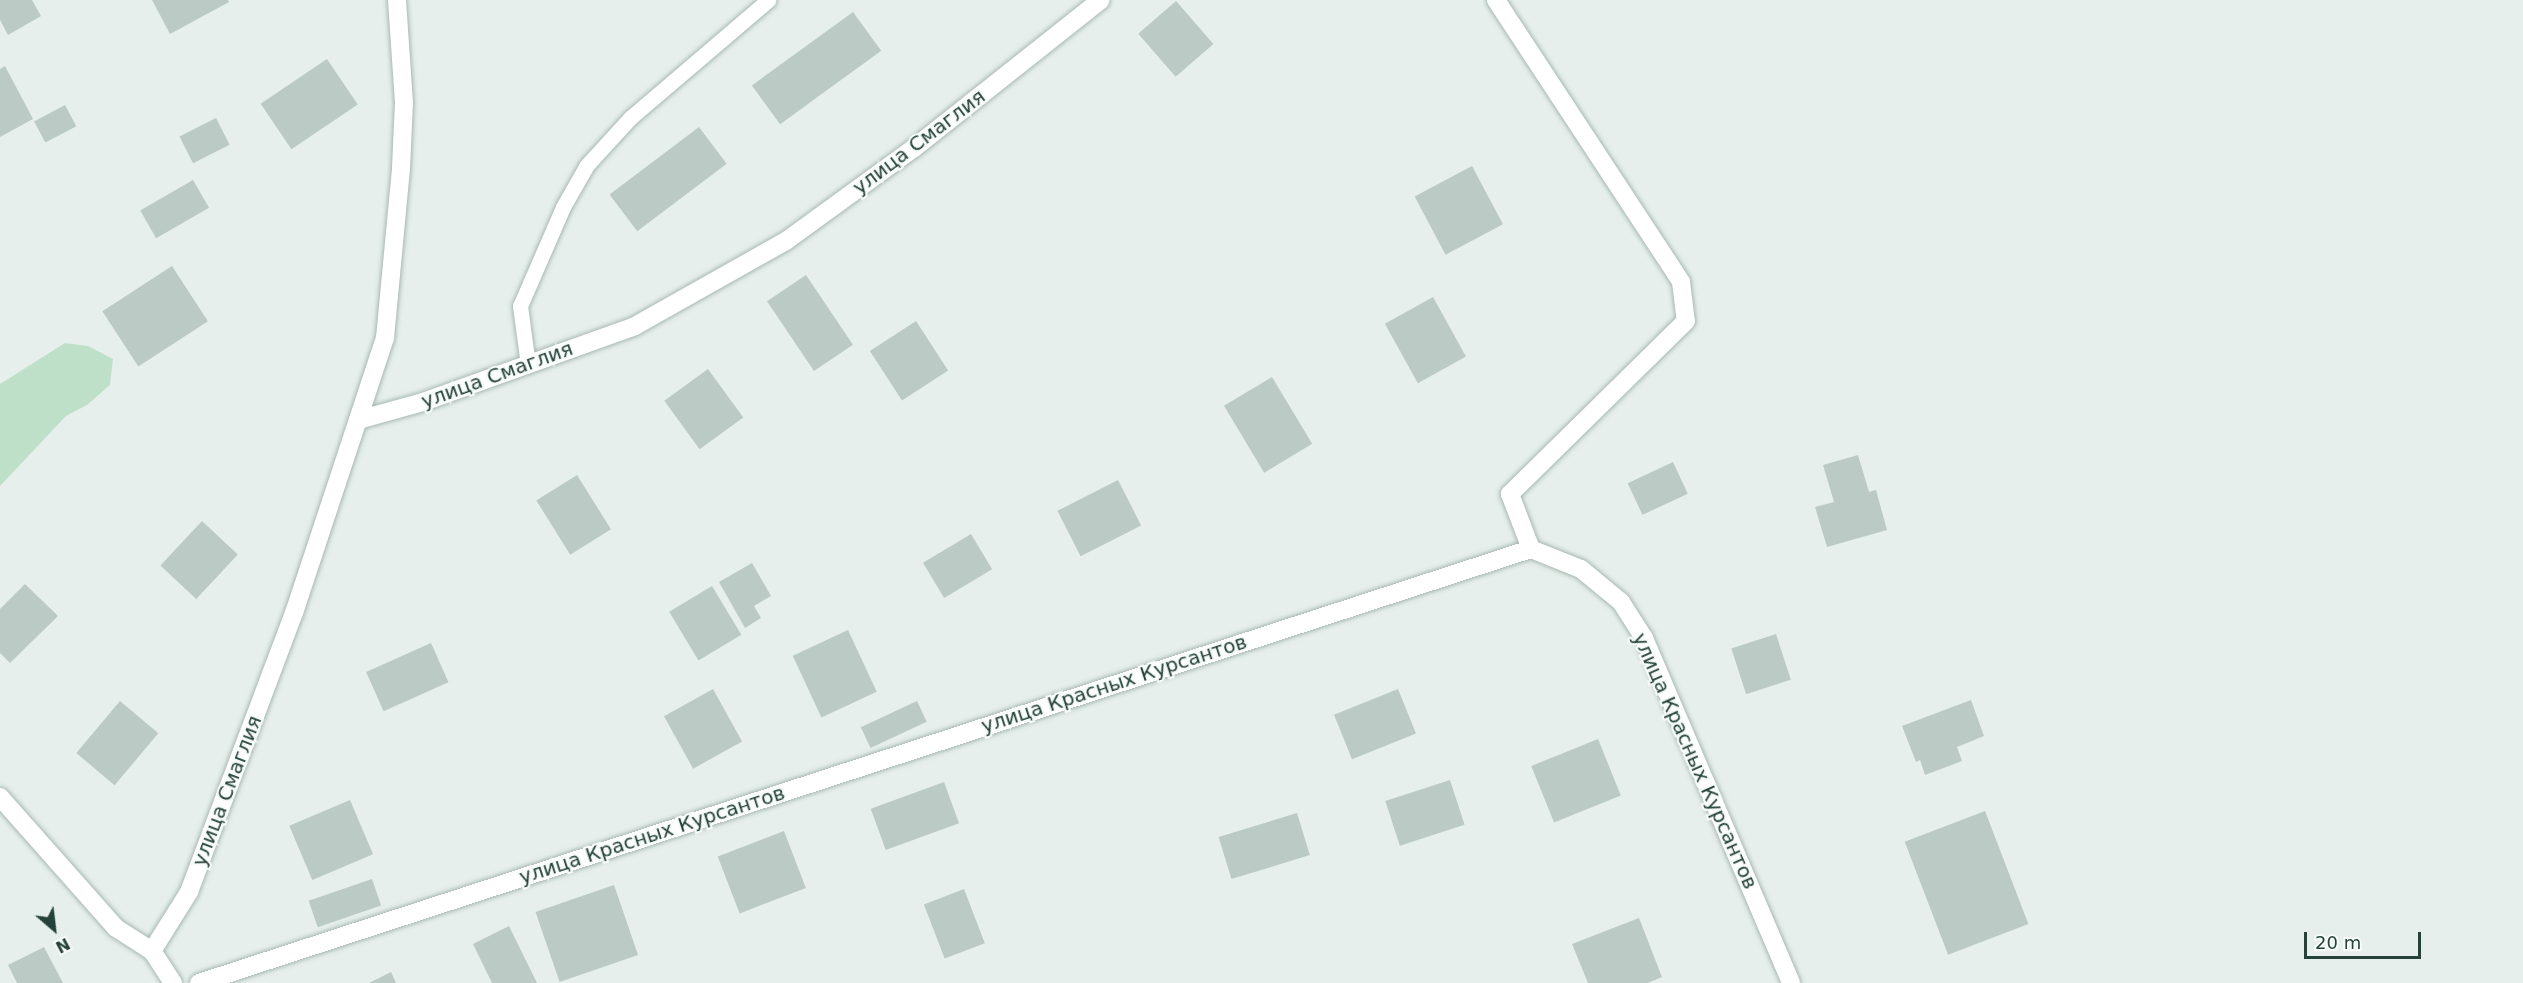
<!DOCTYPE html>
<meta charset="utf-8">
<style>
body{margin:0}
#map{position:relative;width:2523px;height:983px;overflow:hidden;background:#e6efeb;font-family:"DejaVu Sans",sans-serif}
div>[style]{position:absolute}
.green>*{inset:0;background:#bfe0c8}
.building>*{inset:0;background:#bbcac4;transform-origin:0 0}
.roads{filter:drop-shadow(0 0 2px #a8b8b2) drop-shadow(0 0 2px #a8b8b2)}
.service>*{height:15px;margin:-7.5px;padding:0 7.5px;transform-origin:7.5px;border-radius:7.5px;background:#fff}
.minor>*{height:18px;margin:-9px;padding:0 9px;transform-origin:9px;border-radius:9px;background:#fff}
.tertiary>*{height:18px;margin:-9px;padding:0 9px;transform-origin:9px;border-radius:9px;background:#fff}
span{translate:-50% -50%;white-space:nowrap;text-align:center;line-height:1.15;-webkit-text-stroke:4.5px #f7fbf9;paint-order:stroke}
.street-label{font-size:20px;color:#24423a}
.north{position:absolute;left:24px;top:899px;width:60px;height:60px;-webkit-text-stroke:4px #f7fbf9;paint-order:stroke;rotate:152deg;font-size:16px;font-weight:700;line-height:24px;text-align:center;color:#24423a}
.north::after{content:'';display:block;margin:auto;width:21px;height:27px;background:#24423a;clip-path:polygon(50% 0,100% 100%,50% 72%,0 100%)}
.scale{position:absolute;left:2304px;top:932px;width:117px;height:27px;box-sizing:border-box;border:3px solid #24423a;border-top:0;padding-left:8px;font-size:18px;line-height:21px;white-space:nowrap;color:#24423a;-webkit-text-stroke:4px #f7fbf9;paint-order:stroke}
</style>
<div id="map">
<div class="green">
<i style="clip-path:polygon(65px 343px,88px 346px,113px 359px,110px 385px,87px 405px,66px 416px,0 486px,0 384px)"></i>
</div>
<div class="building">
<i style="clip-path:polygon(0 0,32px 0,41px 16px,8px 35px,0 20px)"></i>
<i style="clip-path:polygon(152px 0,228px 0,229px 2px,170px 34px)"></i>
<i style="left:1176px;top:1px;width:57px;height:50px;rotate:49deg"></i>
<i style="left:853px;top:12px;width:48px;height:125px;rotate:54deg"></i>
<i style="left:327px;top:59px;width:55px;height:80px;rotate:56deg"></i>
<i style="clip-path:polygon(5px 66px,33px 119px,0 137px,0 69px)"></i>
<i style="left:65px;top:105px;width:24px;height:35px;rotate:62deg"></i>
<i style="left:216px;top:118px;width:30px;height:41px;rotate:63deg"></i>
<i style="left:699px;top:127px;width:46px;height:112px;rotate:53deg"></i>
<i style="left:1472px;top:166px;width:66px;height:65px;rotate:62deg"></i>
<i style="left:193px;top:180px;width:32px;height:61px;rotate:60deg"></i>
<i style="left:172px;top:266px;width:66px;height:83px;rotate:57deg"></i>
<i style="left:806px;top:275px;width:84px;height:47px;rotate:56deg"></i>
<i style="left:1433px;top:297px;width:68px;height:55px;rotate:61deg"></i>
<i style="left:916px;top:321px;width:59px;height:55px;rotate:57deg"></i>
<i style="left:708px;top:369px;width:60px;height:54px;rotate:54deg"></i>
<i style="left:1272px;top:377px;width:78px;height:56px;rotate:59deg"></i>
<i style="clip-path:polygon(1858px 455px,1869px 492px,1876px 490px,1887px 530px,1827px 547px,1815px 507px,1834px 502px,1823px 465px)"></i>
<i style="left:1673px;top:462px;width:35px;height:50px;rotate:65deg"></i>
<i style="left:577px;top:475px;width:64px;height:48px;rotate:58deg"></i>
<i style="left:1118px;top:480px;width:51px;height:68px;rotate:63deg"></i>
<i style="left:202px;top:521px;width:49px;height:61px;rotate:43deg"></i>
<i style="left:971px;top:534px;width:41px;height:56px;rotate:59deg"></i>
<i style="clip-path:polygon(752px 563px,771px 596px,754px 606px,761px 618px,745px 628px,719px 582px)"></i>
<i style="clip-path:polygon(25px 584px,58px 616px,10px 663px,0 653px,0 609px)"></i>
<i style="left:712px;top:586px;width:57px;height:50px;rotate:59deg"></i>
<i style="left:848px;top:630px;width:68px;height:61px;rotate:65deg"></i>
<i style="left:1776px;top:634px;width:48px;height:47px;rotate:72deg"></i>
<i style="left:431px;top:643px;width:43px;height:71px;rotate:66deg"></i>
<i style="left:713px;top:689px;width:60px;height:56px;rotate:61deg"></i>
<i style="left:1398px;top:689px;width:48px;height:69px;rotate:68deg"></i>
<i style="clip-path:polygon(1971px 700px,1984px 736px,1957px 747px,1962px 761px,1925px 775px,1920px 760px,1916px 762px,1902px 726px)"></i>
<i style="left:120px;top:701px;width:50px;height:68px;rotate:40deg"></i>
<i style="left:917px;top:701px;width:23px;height:62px;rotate:65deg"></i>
<i style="left:1598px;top:739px;width:61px;height:72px;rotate:68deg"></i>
<i style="left:1450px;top:780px;width:47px;height:68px;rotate:72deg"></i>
<i style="left:944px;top:782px;width:44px;height:78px;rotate:70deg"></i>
<i style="left:350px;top:800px;width:59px;height:66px;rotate:67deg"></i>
<i style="left:1985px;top:811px;width:121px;height:86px;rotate:69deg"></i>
<i style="left:1297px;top:813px;width:44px;height:82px;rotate:73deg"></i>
<i style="left:784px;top:831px;width:61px;height:71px;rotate:69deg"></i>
<i style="left:372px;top:879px;width:28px;height:67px;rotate:71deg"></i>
<i style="left:614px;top:885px;width:74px;height:83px;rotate:71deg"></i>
<i style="left:964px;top:889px;width:58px;height:43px;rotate:69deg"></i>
<i style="clip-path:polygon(1639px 918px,1662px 977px,1648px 983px,1588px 983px,1572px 944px)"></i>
<i style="clip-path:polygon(509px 926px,537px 983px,492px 983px,473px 944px)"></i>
<i style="clip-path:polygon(44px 947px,63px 983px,17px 983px,8px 965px)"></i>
<i style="clip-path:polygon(391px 972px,396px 983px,369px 983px)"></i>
</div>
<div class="roads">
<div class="service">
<i style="left:528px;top:365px;width:60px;rotate:-97.7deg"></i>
<i style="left:520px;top:306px;width:108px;rotate:-66.5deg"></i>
<i style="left:563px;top:207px;width:48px;rotate:-60.3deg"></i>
<i style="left:587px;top:165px;width:64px;rotate:-47.5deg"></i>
<i style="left:630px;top:118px;width:182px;rotate:-40.5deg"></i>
</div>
<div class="minor">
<i style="left:1496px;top:0;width:337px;rotate:56.7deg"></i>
<i style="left:1681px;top:282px;width:39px;rotate:83deg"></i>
<i style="left:1686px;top:321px;width:247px;rotate:135.5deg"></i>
<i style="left:1510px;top:494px;width:59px;rotate:69.1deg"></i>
<i style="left:358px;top:420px;width:67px;rotate:-15.5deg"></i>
<i style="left:423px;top:402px;width:225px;rotate:-19.7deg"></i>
<i style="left:635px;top:326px;width:173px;rotate:-29.4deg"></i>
<i style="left:786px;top:241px;width:158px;rotate:-36deg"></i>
<i style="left:914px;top:148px;width:238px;rotate:-38.4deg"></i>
<i style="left:0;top:797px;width:175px;rotate:48.5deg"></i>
<i style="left:116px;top:928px;width:43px;rotate:32.6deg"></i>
<i style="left:199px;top:983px;width:1401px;rotate:-18.05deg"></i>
<i style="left:1531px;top:549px;width:54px;rotate:21.8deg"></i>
<i style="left:1581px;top:569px;width:52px;rotate:39.5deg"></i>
<i style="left:1621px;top:602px;width:43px;rotate:57.4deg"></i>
<i style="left:1644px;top:638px;width:375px;rotate:66.9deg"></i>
</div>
<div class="tertiary">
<i style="left:173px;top:983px;width:38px;rotate:-123deg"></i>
<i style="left:152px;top:951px;width:70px;rotate:-57.9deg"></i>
<i style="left:189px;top:892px;width:298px;rotate:-69.4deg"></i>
<i style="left:294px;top:613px;width:290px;rotate:-71.7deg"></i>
<i style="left:385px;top:338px;width:171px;rotate:-84.6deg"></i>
<i style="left:401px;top:168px;width:65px;rotate:-87.4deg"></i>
<i style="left:404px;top:103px;width:103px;rotate:-93.9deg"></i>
</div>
</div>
<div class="street-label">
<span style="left:919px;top:142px;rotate:-37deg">улица Смаглия</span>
<span style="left:497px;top:375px;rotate:-20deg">улица Смаглия</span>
<span style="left:1114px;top:684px;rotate:-18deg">улица Красных Курсантов</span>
<span style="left:1695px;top:761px;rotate:66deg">улица Красных Курсантов</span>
<span style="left:227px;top:791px;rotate:-69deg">улица Смаглия</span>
<span style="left:652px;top:835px;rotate:-18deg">улица Красных Курсантов</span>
</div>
<div class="north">N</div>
<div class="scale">20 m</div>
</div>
